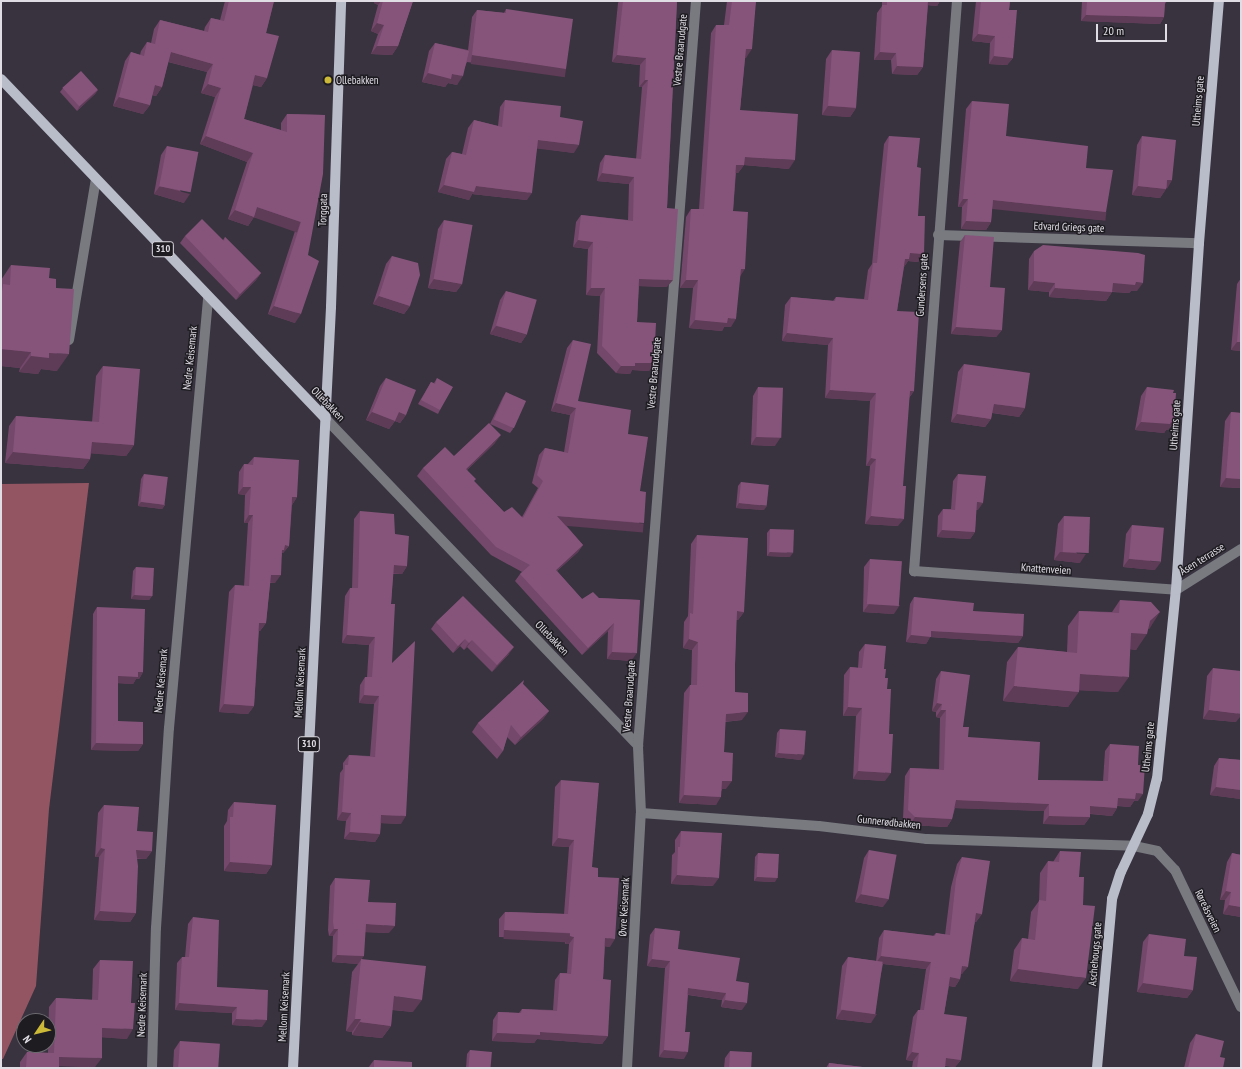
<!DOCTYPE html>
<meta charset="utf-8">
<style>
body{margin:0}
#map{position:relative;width:1242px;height:1069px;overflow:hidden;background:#38333f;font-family:"PT Sans Narrow",sans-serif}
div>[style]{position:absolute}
.forest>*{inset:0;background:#945563}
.minor>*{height:10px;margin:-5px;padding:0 5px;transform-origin:5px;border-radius:5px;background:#787a80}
.major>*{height:10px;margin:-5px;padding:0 5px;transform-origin:5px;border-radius:5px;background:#b9bcc9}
.wall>*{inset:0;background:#73486a}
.shaded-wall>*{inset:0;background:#5e3b56;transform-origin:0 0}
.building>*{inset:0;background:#86547b;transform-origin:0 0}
.dots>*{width:11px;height:11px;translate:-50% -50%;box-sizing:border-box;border:2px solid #1e1c21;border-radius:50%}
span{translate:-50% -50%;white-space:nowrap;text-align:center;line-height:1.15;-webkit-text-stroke:3px #1e1c21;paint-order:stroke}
.shield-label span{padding:1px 3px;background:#1e1c21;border:1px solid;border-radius:3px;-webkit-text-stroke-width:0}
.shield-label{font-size:10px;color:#e0dde5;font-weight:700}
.street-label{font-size:11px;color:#e0dde5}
.poi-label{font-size:11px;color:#e0dde5}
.left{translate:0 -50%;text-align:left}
.frame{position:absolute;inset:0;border:2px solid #e0dde5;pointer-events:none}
.north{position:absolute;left:16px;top:1013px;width:40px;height:40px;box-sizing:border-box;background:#1e1c21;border:1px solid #6c696f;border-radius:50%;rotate:235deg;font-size:11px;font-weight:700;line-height:16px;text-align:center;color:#e0dde5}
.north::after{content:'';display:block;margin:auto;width:14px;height:18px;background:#cdb938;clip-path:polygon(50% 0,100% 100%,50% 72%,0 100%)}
.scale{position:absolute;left:1096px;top:24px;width:71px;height:18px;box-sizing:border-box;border:2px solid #e0dde5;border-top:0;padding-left:5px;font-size:12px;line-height:14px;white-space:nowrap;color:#e0dde5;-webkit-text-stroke:3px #1e1c21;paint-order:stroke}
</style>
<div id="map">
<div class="forest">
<i style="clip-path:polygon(89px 483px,49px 809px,36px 986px,3px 1059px,1px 1059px,1px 484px)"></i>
</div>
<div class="minor">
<i style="left:957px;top:1px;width:572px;rotate:94.31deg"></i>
<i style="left:914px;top:571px;width:263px;rotate:4.1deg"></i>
<i style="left:1176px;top:590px;width:77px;rotate:-32.2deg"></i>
<i style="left:938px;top:235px;width:261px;rotate:1.8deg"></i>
<i style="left:69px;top:340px;width:163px;rotate:-80.5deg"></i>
<i style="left:326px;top:419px;width:452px;rotate:46.3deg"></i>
<i style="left:641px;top:813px;width:178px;rotate:4.2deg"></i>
<i style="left:819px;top:826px;width:109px;rotate:6.9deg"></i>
<i style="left:927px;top:839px;width:207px;rotate:1.9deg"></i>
<i style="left:1134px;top:846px;width:24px;rotate:12deg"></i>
<i style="left:1157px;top:851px;width:26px;rotate:47deg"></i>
<i style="left:1175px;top:870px;width:152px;rotate:64.3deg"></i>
<i style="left:152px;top:1068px;width:140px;rotate:-88.4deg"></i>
<i style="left:156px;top:928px;width:200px;rotate:-86.3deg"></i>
<i style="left:169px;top:728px;width:433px;rotate:-84.8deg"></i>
<i style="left:627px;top:1068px;width:255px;rotate:-86.9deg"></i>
<i style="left:641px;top:813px;width:67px;rotate:-92.6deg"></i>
<i style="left:638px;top:746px;width:747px;rotate:-85.55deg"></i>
</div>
<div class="major">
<i style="left:1px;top:79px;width:470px;rotate:46.3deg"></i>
<i style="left:293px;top:1068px;width:762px;rotate:-87.14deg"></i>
<i style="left:331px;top:307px;width:306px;rotate:-88.1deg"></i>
<i style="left:1097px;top:1068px;width:170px;rotate:-84.9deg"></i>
<i style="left:1112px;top:899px;width:28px;rotate:-72deg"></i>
<i style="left:1121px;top:872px;width:64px;rotate:-65deg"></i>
<i style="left:1148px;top:814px;width:36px;rotate:-76deg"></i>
<i style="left:1157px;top:779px;width:190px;rotate:-84.3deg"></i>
<i style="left:1176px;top:590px;width:348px;rotate:-86.2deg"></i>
<i style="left:1199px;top:243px;width:243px;rotate:-85.3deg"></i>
</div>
<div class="wall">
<i style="clip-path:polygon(225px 1px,274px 1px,266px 33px,267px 78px,261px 87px,253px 85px,244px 119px,281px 130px,281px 123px,287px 114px,325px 115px,295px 323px,268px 314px,295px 231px,254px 217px,248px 226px,228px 219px,247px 162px,200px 144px,215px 97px,201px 93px,207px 72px,168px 62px,162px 87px,156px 96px,152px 95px,150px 105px,143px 114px,113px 106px,125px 61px,131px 52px,140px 55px,141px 51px,147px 42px,151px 43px,154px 29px,160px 20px,204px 31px,205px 27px,211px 18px,220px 20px)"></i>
<i style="clip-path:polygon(375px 1px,413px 1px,398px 46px,392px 55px,371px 54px,378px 34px,371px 31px,378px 5px,374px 3px)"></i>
<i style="clip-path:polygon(619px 1px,677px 1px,667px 208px,667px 287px,639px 286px,637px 322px,654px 363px,649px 371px,632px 370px,630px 374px,616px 373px,597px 353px,600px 296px,586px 295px,588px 249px,573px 247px,576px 222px,581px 215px,628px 220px,629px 184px,597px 181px,600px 163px,605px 155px,636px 159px,642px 87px,639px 87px,640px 65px,612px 62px,618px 3px)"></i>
<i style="clip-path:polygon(727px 1px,756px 1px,746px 58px,745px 57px,740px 110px,789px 169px,744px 165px,738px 173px,736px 173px,733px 211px,740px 277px,731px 327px,724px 327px,722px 331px,689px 328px,693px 288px,680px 288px,686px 217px,691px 209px,699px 209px,711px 33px,716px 25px,724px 25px)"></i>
<i style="clip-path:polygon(882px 1px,940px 1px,937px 6px,928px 5px,923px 67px,917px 75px,892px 74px,891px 60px,874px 60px,877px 13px,882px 6px)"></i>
<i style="clip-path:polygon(976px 1px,1010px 1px,1009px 10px,1013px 58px,1007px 65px,989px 64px,990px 43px,972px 41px)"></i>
<i style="clip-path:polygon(1082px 1px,1167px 1px,1165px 4px,1164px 17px,1160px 24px,1081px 21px)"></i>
<i style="clip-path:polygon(506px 9px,566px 69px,562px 76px,467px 62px,457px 85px,448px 83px,445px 87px,422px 82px,429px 51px,435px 43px,468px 50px,472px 17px,477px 10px,504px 13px)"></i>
<i style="clip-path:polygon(832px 50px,856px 108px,850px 117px,822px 115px,826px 59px)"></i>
<i style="clip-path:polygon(63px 88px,98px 90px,95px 94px,77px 111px,60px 92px)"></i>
<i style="clip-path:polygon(505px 100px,560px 117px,574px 153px,537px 148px,527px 200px,472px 194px,469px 200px,438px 192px,446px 159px,452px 152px,462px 154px,468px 128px,474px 120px,498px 126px,500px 107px)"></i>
<i style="clip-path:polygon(972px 101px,1006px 136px,1086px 168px,1106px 212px,1101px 220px,992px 208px,991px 222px,986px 230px,961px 229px,962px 207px,958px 207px,966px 109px)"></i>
<i style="clip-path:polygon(889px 136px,917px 167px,918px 216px,924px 254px,918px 262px,908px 261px,904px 267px,897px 311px,914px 391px,909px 398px,898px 526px,865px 524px,870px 466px,866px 466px,870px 401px,825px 398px,828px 345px,782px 341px,785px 305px,791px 297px,833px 301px,836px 297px,864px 299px,868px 270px,872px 264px,884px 144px)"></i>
<i style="clip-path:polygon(1142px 136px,1172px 180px,1160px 198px,1132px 195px,1137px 145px)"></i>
<i style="clip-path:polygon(167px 146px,184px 203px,154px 194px,161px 155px)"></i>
<i style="clip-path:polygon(444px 220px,462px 284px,456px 292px,428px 288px,438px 229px)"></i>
<i style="clip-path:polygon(965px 235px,990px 287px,1002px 330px,996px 337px,951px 334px,960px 242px)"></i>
<i style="clip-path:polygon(185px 236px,223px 240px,225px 237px,261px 273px,256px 280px,236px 300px,180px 243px)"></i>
<i style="clip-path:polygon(1034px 251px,1137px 291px,1131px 291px,1129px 293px,1112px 292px,1106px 301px,1049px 297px,1049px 292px,1028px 290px,1029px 259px)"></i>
<i style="clip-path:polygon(392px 256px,410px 306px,404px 314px,373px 304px,386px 264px)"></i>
<i style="clip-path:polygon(11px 265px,49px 278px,56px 288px,57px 371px,41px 369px,38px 374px,19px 372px,20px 368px,1px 366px,1px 280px)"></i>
<i style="clip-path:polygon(1241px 278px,1241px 351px,1231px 350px,1237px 284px)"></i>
<i style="clip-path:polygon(506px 291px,527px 334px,521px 343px,490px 334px,500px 300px)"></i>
<i style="clip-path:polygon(573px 340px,578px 401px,628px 434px,640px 491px,639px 530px,565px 524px,583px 545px,578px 552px,557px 571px,582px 599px,599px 598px,640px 600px,631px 661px,607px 659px,608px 631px,582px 655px,515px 581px,520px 574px,522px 572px,491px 555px,417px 476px,423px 468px,454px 456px,495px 443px,467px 470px,474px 481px,504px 512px,522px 517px,538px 488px,532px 483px,539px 455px,545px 448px,564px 452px,570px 415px,551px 411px,567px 348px)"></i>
<i style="clip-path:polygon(964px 364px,1025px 408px,1019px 417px,992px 413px,991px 419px,985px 427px,951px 422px,958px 372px)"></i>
<i style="clip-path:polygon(103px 366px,134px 445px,126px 456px,91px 453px,90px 459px,83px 469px,5px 463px,9px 426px,16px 416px,92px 422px,96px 376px)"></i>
<i style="clip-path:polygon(386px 378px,406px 415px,400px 423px,395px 421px,389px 429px,366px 420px,380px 386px)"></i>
<i style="clip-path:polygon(437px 378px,440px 410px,438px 414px,418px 404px,431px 382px,434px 383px)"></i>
<i style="clip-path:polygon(758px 387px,775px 446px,751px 445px,753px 396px)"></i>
<i style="clip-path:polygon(1147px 387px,1173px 393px,1174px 422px,1168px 430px,1166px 430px,1164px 433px,1135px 430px,1141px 396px)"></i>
<i style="clip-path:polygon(506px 392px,513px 429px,510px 433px,490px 424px,503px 397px)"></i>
<i style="clip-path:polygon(1231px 412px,1241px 413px,1241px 488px,1220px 487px,1225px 421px)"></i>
<i style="clip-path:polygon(254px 457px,297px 497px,292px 505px,289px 546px,283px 553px,282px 553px,282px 554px,275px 583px,270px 583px,266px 623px,260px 631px,259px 631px,254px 706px,248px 714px,219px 712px,229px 592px,235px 585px,244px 586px,248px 523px,244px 523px,245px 495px,238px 494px,239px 472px,244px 464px,248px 464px)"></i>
<i style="clip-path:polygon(144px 474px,165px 505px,162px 509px,138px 506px,141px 479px)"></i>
<i style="clip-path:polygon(958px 474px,978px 510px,976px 510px,975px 532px,970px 539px,937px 537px,938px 516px,943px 509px,951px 509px,953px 481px)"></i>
<i style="clip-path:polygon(741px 482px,764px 510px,736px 508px,738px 486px)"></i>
<i style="clip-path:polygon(360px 511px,395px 534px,407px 566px,402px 574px,393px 574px,391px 604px,392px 663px,401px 824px,381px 823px,380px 834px,375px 842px,344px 839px,346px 821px,337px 820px,340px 773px,343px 769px,343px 763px,349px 755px,370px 756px,374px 704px,359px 703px,360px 685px,365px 677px,367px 677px,369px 645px,342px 643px,345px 596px,350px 588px,352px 588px,354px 519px)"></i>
<i style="clip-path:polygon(1064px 516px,1080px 563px,1054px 560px,1058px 524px)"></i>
<i style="clip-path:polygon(1132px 525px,1155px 570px,1123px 567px,1126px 534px)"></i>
<i style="clip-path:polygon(770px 529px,790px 557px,767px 556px,767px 533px)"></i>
<i style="clip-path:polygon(697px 535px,744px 612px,738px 620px,736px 620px,735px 665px,735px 692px,742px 720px,725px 722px,724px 752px,726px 789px,722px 789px,716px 805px,679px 803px,684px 693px,690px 685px,691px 685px,692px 650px,683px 648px,684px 622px,688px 616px,691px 544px)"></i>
<i style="clip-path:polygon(870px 559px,894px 614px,863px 612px,864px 567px)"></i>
<i style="clip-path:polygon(136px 567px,152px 596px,149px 600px,131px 599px,133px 571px)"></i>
<i style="clip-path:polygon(914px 597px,973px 611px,1023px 636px,1018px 643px,930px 637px,926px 644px,906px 642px,910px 604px)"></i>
<i style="clip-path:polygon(1120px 600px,1150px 628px,1148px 629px,1136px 650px,1130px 649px,1118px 692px,1079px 690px,1068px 707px,1003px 701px,1007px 662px,1018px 647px,1067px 652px,1068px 626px,1079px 611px,1112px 612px)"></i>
<i style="clip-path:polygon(97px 607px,143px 672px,139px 679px,136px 679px,133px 684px,118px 683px,118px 721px,143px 744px,138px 751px,91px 750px,93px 614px)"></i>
<i style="clip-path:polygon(436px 622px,509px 654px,492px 672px,467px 647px,464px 650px,460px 646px,453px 653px,431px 629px)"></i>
<i style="clip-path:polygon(865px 644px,884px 669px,885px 678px,885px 781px,853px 779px,856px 716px,843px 716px,844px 675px,850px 667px,858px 668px,859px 652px)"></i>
<i style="clip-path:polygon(1213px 668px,1240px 684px,1236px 722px,1203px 719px,1207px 676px)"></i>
<i style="clip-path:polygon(941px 671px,963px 727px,968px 737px,1038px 780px,1103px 781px,1105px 751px,1110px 744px,1138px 765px,1138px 801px,1134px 801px,1130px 807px,1117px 806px,1117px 808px,1112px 816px,1090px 814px,1090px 817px,1084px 825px,1043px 824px,1044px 811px,955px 808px,952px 819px,947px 827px,910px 825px,903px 818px,905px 776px,910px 768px,939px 769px,940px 718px,936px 717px,936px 712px,932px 711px,936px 679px)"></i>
<i style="clip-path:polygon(523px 684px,549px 711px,543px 719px,515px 745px,507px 737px,503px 751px,497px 759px,472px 732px,478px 723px)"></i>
<i style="clip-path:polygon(780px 729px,801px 760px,775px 757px,777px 733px)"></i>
<i style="clip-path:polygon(1219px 758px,1241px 760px,1241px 799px,1210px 795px,1214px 766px)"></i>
<i style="clip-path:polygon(561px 780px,592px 867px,598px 877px,610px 947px,605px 946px,603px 979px,608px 1036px,602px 1044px,537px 1039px,534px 1043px,492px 1041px,493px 1020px,498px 1012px,519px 1013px,522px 1009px,553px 1010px,555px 980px,560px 973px,567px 973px,569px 944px,565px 944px,565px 940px,499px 937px,499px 919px,505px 912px,564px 914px,569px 847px,552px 846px,555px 787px)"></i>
<i style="clip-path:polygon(234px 802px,272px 865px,266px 874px,224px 871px,224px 826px,227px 821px,228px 810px)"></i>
<i style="clip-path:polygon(104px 805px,137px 831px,152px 851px,146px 859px,137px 859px,136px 913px,130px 922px,94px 920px,99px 857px,95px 857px,98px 813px)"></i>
<i style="clip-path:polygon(681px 831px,713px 886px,671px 884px,672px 855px,675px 852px,675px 840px)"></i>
<i style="clip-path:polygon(869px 850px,883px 907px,855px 902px,864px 858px)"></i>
<i style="clip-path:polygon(1060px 851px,1079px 877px,1078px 989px,1010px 981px,1014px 950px,1022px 938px,1028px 939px,1031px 912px,1039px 901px,1040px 873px,1048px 861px,1053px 862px)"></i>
<i style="clip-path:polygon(758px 853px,775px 882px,754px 881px,755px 857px)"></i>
<i style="clip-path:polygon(1232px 853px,1241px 855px,1241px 917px,1223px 914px,1225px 900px,1220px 900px,1227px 862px)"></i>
<i style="clip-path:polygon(962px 857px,982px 914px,976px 922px,975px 922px,962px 974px,961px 974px,960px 979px,955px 987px,949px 986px,944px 1014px,961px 1060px,955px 1067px,945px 1066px,945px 1068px,912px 1068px,913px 1061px,906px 1060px,913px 1017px,918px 1010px,920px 1010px,926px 969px,883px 964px,871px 1023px,836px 1019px,842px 966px,848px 957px,876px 961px,879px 938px,884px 930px,933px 936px,936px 933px,945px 935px,951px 887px,957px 864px)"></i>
<i style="clip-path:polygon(335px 878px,368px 902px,389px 933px,365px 932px,362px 959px,413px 1012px,392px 1010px,391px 1026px,382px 1038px,352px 1035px,352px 1032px,346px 1031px,352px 972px,358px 964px,332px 962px,333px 936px,329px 936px,328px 930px,330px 886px)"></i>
<i style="clip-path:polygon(193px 917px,217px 987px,262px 1027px,232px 1025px,232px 1013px,175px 1010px,177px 963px,182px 957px,185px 957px,188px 924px)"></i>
<i style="clip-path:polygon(655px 928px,678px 949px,736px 981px,742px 1010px,721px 1007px,722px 1000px,688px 995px,685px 1032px,684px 1059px,659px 1057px,665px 968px,647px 966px,650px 935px)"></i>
<i style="clip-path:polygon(1149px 934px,1184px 956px,1193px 990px,1187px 998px,1137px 992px,1143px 942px)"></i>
<i style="clip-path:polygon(100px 960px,127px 1039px,102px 1037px,95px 1067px,59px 1066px,59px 1068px,20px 1068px,20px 1062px,27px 1052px,48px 1053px,49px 1007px,56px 998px,92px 1000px,93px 969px)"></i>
<i style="clip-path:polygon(1196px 1034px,1220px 1057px,1223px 1068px,1184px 1068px,1190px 1043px)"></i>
<i style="clip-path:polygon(180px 1041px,219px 1068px,173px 1068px,174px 1050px)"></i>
<i style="clip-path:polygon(470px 1050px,491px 1068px,466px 1068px,467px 1054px)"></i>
<i style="clip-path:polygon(730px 1051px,751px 1068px,724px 1068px,725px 1058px)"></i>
<i style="clip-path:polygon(374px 1060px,412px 1068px,368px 1068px)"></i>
<i style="clip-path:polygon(829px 1063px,871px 1068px,826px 1068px)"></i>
</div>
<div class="shaded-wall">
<i style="clip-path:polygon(375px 1px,381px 1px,378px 5px,374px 3px)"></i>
<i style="clip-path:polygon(925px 1px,940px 1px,937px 6px,923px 5px)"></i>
<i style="clip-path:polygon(1086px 15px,1164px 17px,1160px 24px,1081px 21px)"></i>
<i style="clip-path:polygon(377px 23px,384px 25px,378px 34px,371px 31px)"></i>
<i style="clip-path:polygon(978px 34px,995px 36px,990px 43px,972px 41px)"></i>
<i style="clip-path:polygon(377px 46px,398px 46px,392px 55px,371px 54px)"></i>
<i style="clip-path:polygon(746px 49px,752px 49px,746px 58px,740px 57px)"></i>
<i style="clip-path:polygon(171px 52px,213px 64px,207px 72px,165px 61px)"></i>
<i style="clip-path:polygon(880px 52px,896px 53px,891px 60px,874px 60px)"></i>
<i style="left:472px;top:55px;width:95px;height:9px;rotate:8deg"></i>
<i style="clip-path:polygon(617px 55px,646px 58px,640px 65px,612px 62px)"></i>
<i style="clip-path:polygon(994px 56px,1013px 58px,1007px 65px,989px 64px)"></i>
<i style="clip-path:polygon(897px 66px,923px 67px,917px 75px,892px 74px)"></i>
<i style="clip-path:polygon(428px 73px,452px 74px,463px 76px,457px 85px,448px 83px,445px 87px,422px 82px)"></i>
<i style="clip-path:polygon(255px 75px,267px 78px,261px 87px,249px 84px)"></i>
<i style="clip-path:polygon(645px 80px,648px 80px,642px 87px,639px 87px)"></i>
<i style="clip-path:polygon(208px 84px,221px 88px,215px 97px,201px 93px)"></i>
<i style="clip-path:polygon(155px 85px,162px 87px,156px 96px,148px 94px)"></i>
<i style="clip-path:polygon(98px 90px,95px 94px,77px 111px,80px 106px)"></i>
<i style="clip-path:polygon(119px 97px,150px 105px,143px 114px,113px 106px)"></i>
<i style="clip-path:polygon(828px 106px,856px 108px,850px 117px,822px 115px)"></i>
<i style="clip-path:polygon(206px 136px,253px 153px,247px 162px,200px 144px)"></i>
<i style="clip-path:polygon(538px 140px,579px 145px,574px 153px,532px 148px)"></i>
<i style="clip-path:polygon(745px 157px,795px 160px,789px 169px,744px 165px,738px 173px,730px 173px,736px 165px)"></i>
<i style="clip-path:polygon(602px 173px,634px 177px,629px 184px,597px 181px)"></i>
<i style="clip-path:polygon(1167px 180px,1172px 180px,1167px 189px)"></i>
<i style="clip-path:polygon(444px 185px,476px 186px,532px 193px,527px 200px,472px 194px,469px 200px,438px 192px)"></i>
<i style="clip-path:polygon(160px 186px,190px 194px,184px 203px,154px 194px)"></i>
<i style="clip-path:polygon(1138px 186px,1166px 189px,1160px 198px,1132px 195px)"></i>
<i style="clip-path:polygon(963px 199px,968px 199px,962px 207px,958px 207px)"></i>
<i style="left:993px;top:200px;width:114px;height:9px;rotate:6deg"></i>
<i style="left:257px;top:207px;width:46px;height:11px;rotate:19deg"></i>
<i style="clip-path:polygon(235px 210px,254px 217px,248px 226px,228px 219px)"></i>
<i style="clip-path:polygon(966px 221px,991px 222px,986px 230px,961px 229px)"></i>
<i style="clip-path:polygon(578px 240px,593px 242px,588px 249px,573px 247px)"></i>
<i style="clip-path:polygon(910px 253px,924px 254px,918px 262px,908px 261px,904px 267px,899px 267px)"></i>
<i style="clip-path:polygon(741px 269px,745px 269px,739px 278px)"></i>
<i style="clip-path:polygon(261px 273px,256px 280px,236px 300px,240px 294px)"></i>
<i style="clip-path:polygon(434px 279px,462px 284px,456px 292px,428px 288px)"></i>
<i style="clip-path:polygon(639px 279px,673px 280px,667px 287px,634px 286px)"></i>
<i style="clip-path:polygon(686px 280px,698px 280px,693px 288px,680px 288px)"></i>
<i style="clip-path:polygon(1034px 281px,1055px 283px,1049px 292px,1028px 290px)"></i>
<i style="clip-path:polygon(1136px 282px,1143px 283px,1137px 291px,1131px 291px,1129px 293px,1107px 291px,1113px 283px)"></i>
<i style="clip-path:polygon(591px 288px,605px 288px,600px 296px,586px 295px)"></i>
<i style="clip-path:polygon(1055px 288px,1112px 292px,1106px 301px,1049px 297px)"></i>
<i style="clip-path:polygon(379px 296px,410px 306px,404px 314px,373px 304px)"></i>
<i style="clip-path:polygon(274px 306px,301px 314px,295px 323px,268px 314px)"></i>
<i style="clip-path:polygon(728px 318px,736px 319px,731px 327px,724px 327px,722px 331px,689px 328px,695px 320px)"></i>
<i style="clip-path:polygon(496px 326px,527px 334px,521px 343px,490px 334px)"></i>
<i style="clip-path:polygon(956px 327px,1002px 330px,996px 337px,951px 334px)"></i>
<i style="clip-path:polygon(787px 333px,833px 338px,828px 345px,782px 341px)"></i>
<i style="clip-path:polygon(1237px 342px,1241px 342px,1241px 351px,1231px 350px)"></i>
<i style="clip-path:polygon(1px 349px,31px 352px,20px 368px,1px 366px)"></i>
<i style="clip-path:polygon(49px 353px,69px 354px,57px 371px,41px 369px,38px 374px,19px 372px,31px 356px)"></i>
<i style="clip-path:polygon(635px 363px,654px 363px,649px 371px,632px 370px,630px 374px,616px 373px,621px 366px)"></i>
<i style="clip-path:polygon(830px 390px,876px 393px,870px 401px,825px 398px)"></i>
<i style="clip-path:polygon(910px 391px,914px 391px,908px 399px)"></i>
<i style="clip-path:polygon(556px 403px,576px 408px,570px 415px,551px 411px)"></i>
<i style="clip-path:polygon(994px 404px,1025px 408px,1019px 417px,988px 412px)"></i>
<i style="clip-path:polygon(372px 412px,399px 412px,406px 415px,400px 423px,395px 421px,389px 429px,366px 420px)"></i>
<i style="clip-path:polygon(957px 414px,991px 419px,985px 427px,951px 422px)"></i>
<i style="clip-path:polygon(1141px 422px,1174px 422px,1168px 430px,1166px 430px,1164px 433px,1135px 430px)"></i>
<i style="clip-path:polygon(501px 435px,495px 443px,461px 476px,466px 469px)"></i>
<i style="clip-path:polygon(756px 437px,781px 437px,775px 446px,751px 445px)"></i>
<i style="clip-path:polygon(92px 442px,134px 445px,126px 456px,84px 453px)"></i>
<i style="clip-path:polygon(13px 452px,90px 459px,83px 469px,5px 463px)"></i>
<i style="clip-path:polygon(871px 458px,876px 459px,870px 466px,866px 466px)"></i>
<i style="clip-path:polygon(1226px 478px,1241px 479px,1241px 488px,1220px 487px)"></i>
<i style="clip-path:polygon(243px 487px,251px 487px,245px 495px,238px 494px)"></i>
<i style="clip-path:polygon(292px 497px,297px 497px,292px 505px)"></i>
<i style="clip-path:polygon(141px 502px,165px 505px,162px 509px,138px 506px)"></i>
<i style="clip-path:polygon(977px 502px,983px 503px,978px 510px,972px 509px)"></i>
<i style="clip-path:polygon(739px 503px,767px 506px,764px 510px,736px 508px)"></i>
<i style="clip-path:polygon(249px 515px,253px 515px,248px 523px,244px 523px)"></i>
<i style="left:557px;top:516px;width:87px;height:9px;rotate:5deg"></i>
<i style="clip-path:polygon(871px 516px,904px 519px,898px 526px,865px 524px)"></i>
<i style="clip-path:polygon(942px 530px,975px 532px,970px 539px,937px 537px)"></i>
<i style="clip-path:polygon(285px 545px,289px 546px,283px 553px,282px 553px,279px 558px,277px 558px)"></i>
<i style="clip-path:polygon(583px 545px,578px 552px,550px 577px,556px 570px)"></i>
<i style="clip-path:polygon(770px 552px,793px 553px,790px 557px,767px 556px)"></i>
<i style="clip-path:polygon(1060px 552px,1086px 554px,1080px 563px,1054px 560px)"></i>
<i style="clip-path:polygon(1129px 559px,1161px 562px,1155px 570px,1123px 567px)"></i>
<i style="clip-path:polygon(394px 565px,407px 566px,402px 574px,388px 573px)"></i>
<i style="clip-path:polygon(271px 575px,281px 575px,275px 583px,266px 582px)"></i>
<i style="clip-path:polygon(134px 595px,152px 596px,149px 600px,131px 599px)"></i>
<i style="clip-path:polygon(869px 604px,900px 605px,894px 614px,863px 612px)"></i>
<i style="clip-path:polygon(737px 611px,744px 612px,738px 620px,731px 619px)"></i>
<i style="clip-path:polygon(1160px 612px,1150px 628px,1142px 634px,1147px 634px,1136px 650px,1120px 648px,1131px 633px,1150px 621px)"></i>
<i style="clip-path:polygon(259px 623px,266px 623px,260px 631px,254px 630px)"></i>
<i style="clip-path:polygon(614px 623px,608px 631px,582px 655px,588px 648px)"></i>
<i style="clip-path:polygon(931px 631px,1023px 636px,1018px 643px,930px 637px,926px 644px,906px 642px,911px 635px)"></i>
<i style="clip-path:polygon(347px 635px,375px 637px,369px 645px,342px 643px)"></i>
<i style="clip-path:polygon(465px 639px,460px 646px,453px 653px,458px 646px)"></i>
<i style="clip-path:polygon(689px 639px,698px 642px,692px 650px,683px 648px)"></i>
<i style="clip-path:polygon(472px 640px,467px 647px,464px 650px,469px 643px)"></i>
<i style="clip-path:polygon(514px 647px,509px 654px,492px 672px,497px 665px)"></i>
<i style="clip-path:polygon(612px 652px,637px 653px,631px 661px,607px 659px)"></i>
<i style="clip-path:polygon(138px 672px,143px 672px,139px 679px,136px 679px,133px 684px,113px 683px,118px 676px)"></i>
<i style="clip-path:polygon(1080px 674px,1129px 677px,1118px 692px,1070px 690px)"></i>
<i style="clip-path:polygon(1014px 686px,1079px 692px,1068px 707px,1003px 701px)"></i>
<i style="clip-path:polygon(364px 695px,379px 696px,374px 704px,359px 703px)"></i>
<i style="clip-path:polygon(937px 703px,942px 704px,936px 712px,932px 711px)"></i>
<i style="clip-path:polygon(224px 704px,254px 706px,248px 714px,219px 712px)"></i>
<i style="clip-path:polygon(848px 707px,862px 708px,856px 716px,843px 716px)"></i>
<i style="clip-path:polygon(941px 710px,946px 710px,940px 718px,936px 717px)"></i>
<i style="clip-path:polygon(1209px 710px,1241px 714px,1241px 716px,1236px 722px,1203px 719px)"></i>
<i style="clip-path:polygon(549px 711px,543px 719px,515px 745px,521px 737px)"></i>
<i style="clip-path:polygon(748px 712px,742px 720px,720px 722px,726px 714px)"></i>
<i style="clip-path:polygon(96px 743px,143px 744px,138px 751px,91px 750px)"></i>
<i style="clip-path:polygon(778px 753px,804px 755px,801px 760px,775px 757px)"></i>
<i style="clip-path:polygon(858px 771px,891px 773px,885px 781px,853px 779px)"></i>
<i style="clip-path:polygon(722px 781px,732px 781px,726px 789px,717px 789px)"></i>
<i style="clip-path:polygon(1216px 787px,1241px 790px,1241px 799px,1210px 795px)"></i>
<i style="clip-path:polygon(1136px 793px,1143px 794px,1138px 801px,1134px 801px,1130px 807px,1112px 805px,1118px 798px)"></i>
<i style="clip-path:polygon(684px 795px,721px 797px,716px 805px,679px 803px)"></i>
<i style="clip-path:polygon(956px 800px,1049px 804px,1044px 811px,951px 808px)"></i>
<i style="clip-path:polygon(1090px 806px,1117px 808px,1112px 816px,1085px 813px)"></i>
<i style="clip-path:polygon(342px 812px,351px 813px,346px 821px,337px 820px)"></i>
<i style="clip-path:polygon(381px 815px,406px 816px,401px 824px,376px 823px)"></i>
<i style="clip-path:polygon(1049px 816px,1090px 817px,1084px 825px,1043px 824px)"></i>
<i style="clip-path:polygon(915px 817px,952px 819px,947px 827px,910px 825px)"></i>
<i style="clip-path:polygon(350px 832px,380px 834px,375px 842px,344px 839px)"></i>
<i style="clip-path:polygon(558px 838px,574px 840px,569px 847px,552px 846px)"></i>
<i style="clip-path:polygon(101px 848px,105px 849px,99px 857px,95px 857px)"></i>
<i style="clip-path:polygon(136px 850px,152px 851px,146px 859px,130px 858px)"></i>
<i style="clip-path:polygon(230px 862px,272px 865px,266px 874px,224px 871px)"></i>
<i style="clip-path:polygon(677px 875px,719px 878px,713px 886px,671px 884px)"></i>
<i style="clip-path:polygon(757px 877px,778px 877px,775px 882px,754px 881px)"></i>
<i style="clip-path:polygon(1226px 891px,1231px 892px,1225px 900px,1220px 900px)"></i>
<i style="clip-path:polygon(861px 894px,889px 899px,883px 907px,855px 902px)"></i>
<i style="clip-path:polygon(1229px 905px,1241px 907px,1241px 917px,1223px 914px)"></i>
<i style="clip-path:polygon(100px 911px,136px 913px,130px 922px,94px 920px)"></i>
<i style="clip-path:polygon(976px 913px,982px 914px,976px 922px,971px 921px)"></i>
<i style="clip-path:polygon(366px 924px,395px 926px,389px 933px,361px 932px)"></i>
<i style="clip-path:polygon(334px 929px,338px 929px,333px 936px,329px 936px)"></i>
<i style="left:504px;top:930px;width:66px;height:9px;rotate:3deg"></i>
<i style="clip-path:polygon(570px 936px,574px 937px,569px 944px,565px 944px)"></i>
<i style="clip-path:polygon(605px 938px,615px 939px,610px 947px,600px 946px)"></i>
<i style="clip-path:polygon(337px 955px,364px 956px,358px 964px,332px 962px)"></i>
<i style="clip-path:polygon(881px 956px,931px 962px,926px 969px,876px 963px)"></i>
<i style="clip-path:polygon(652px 959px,670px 961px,665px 968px,647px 966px)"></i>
<i style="clip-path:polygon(962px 966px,968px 967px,962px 974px,957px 974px)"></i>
<i style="clip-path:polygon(1018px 969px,1086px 978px,1078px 989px,1010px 981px)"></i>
<i style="clip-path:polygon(950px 977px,960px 979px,955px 987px,945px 985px)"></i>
<i style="clip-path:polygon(1143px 983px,1193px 990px,1187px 998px,1137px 992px)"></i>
<i style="clip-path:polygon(688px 988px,726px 993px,722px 1000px,684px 994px)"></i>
<i style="clip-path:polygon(394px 996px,422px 1000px,413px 1012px,385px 1009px)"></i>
<i style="clip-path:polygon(725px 1000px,747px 1003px,742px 1010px,721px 1007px)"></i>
<i style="clip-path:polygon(179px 1003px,237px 1007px,232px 1013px,175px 1010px)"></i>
<i style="clip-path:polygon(842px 1010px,877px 1014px,871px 1023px,836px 1019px)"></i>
<i style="clip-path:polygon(236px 1019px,267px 1020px,262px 1027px,232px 1025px)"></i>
<i style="clip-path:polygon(355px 1019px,361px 1019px,352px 1032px,346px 1031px)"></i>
<i style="clip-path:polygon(360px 1022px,391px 1026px,382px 1038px,352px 1035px)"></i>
<i style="clip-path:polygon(102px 1028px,133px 1029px,127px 1039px,96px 1037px)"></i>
<i style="clip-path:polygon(540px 1032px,608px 1036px,602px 1044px,537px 1039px,534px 1043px,492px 1041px,497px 1033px)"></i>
<i style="clip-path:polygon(664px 1050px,688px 1052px,684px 1059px,659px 1057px)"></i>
<i style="clip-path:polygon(912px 1052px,919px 1053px,913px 1061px,906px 1060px)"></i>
<i style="clip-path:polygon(59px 1057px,102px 1058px,95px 1067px,52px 1066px)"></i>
<i style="clip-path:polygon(946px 1058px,961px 1060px,955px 1067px,941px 1065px)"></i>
</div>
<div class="building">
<i style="clip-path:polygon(229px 1px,274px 1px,266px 33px,279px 36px,267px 78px,255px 75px,244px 119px,287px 132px,287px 114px,325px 115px,323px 174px,308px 255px,319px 261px,301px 314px,274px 306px,301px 222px,257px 207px,254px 217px,235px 210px,253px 153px,206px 136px,221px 88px,208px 84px,213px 64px,171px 52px,162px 87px,155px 85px,150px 105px,119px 97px,131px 52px,144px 56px,147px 42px,155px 44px,160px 20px,208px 32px,211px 18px,224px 21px)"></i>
<i style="clip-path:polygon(383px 1px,413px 1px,398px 46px,377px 46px,384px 25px,377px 23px)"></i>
<i style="clip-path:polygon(623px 1px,677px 1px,667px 208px,678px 209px,673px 280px,639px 279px,637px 322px,656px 323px,654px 363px,635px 363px,635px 366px,621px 366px,602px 346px,605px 288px,591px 288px,593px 242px,578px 240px,581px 215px,633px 221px,634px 177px,602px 173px,605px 155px,641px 159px,648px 80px,645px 80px,646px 58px,617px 55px)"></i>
<i style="clip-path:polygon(732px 1px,756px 1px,752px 49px,746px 49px,740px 110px,798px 114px,795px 160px,745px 157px,744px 165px,736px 165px,733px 211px,748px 212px,745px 269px,741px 269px,736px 319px,728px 318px,727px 323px,695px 320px,698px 280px,686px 280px,691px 209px,704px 209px,716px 25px,729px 25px)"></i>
<i style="clip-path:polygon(887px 1px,928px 1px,923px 67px,897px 66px,896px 53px,880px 52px,882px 5px,887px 5px)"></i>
<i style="clip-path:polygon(981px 1px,1010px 1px,1009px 10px,1017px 10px,1013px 58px,994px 56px,995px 36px,978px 34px)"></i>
<i style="clip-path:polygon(1087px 1px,1165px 1px,1164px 17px,1086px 15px)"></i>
<i style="clip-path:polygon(506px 9px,573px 19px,566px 69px,472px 55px,477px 10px,506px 13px)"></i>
<i style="clip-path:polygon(435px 43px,469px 51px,463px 76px,452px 74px,451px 79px,428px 73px)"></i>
<i style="left:832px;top:50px;width:28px;height:56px;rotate:4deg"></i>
<i style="left:81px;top:71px;width:25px;height:25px;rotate:48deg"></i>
<i style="clip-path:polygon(505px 100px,561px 106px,560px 117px,583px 121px,579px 145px,538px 140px,532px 193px,476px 186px,474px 192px,444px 185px,452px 152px,466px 155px,474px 120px,502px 127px)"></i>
<i style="clip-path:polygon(972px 101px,1009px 104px,1006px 136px,1088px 146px,1086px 168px,1113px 170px,1106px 212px,993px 200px,991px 222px,966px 221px,968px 199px,963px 199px)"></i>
<i style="clip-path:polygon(889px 136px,920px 138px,917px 167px,921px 168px,918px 216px,925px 216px,924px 254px,910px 253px,909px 259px,905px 259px,897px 311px,919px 312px,914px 391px,910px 391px,903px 486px,906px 486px,904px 519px,871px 516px,876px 459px,871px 458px,876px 393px,830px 390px,833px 338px,787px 333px,791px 297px,835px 301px,836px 297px,868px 300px,873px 263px,877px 263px)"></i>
<i style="clip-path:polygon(1142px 136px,1176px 140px,1172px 180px,1167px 180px,1166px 189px,1138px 186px)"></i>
<i style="left:167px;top:146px;width:32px;height:41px;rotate:11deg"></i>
<i style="clip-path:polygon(202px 219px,224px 241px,225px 237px,261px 273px,240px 294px,185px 236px)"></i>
<i style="left:444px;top:220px;width:29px;height:60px;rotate:10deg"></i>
<i style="clip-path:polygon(965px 235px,994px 237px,990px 287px,1005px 288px,1002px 330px,956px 327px)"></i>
<i style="clip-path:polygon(1043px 245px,1138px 253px,1145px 255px,1143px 283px,1136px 282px,1135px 285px,1113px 283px,1112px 292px,1055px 288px,1055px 283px,1034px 281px,1034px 251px)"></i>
<i style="clip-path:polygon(392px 256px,418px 263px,420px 275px,410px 306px,379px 296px)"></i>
<i style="clip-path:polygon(11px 265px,50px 268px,49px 278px,56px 279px,56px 288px,74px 289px,69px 354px,49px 353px,49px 358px,31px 356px,31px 352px,1px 349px,1px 298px,3px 284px,10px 285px)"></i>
<i style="left:506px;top:291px;width:32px;height:36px;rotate:16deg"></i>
<i style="clip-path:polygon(1241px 297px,1241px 342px,1237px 342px)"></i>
<i style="clip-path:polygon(573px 340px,591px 344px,578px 401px,631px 410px,628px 434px,648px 437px,640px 491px,646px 492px,644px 523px,557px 516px,583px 545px,556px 570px,582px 599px,593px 592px,599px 598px,640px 600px,637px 653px,612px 652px,614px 623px,588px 648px,520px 574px,530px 565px,496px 547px,423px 468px,445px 447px,454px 456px,489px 423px,501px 435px,466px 469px,476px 479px,474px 481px,504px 512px,512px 507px,523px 518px,543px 481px,537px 475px,545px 448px,568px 453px,576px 408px,556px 403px)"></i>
<i style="clip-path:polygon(964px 364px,1030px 373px,1025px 408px,994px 404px,991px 419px,957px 414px)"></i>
<i style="clip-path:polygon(103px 366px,140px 369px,134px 445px,92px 442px,90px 459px,13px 452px,16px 416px,99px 422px)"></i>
<i style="clip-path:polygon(386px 378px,416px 390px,406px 415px,399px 412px,395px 421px,372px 412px)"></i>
<i style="clip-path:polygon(437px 378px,453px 387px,440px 410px,421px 400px,431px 382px,435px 384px)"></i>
<i style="left:758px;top:387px;width:25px;height:50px;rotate:2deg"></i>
<i style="clip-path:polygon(1147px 387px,1174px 390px,1173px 393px,1176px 393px,1174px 422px,1171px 422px,1170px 424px,1141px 422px)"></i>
<i style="left:506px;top:392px;width:22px;height:30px;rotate:24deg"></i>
<i style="clip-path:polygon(1231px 412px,1241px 413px,1241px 479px,1226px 478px)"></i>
<i style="clip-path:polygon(254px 457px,299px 460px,297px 497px,292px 497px,289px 546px,285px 545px,284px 550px,282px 550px,281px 575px,271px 575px,266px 623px,259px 623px,254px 706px,224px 704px,235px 585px,249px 586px,253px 515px,249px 515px,251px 487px,243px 487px,244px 464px,253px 465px)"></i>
<i style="left:144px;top:474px;width:24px;height:28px;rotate:7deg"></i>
<i style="clip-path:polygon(958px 474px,986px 476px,983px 503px,977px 502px,975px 532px,942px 530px,943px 509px,955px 510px)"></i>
<i style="left:741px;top:482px;width:28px;height:21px;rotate:6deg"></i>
<i style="clip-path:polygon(360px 511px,394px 514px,395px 534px,409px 536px,407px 566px,394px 565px,391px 604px,395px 604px,392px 663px,415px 641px,406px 816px,381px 815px,380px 834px,350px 832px,351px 813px,342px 812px,345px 765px,348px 765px,349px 755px,375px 757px,379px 696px,364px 695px,365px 677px,372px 677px,375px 637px,347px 635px,350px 588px,358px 588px)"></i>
<i style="left:1064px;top:516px;width:26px;height:36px;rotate:2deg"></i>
<i style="left:1132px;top:525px;width:32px;height:34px;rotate:5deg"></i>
<i style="left:770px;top:529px;width:24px;height:23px;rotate:2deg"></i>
<i style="clip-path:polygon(697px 535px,748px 538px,744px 612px,737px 611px,735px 665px,735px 692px,748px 693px,748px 712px,726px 714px,724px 752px,733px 753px,732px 781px,722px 781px,721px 797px,684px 795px,690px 685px,697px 685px,698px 642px,689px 639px,690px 613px,693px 614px)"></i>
<i style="left:870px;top:559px;width:32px;height:45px;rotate:4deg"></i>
<i style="left:136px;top:567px;width:18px;height:28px;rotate:3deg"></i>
<i style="clip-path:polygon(463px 596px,514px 647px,497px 665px,472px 640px,469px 643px,465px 639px,458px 646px,436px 622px)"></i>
<i style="clip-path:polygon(914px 597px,974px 603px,973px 611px,1024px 614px,1023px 636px,931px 631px,931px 637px,911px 635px)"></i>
<i style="clip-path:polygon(1120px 600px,1151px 602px,1160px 612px,1150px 621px,1147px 634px,1131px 633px,1129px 677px,1080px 674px,1079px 692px,1014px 686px,1018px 647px,1077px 653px,1079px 611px,1119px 613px)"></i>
<i style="clip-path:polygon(97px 607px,145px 609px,143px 672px,138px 672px,138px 677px,118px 676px,118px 721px,143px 722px,143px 744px,96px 743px)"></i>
<i style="clip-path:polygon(865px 644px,886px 646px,884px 669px,886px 669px,885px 678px,888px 678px,887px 689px,891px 689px,889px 734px,893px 734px,891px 773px,858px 771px,862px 708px,848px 707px,850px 667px,862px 668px)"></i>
<i style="clip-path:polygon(1213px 668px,1241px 671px,1240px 684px,1241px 684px,1241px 714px,1209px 710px)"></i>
<i style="clip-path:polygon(941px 671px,970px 675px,963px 727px,969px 727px,968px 737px,1040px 742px,1038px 780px,1108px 781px,1110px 744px,1139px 746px,1138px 765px,1145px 765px,1143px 794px,1136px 793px,1135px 799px,1118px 798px,1117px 808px,1090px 806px,1090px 817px,1049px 816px,1049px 804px,956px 800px,952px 819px,915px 817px,908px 810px,910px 768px,944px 770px,946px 710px,941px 710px,942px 704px,937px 703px)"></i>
<i style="clip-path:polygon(524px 680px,523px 684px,549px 711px,521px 737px,511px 725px,503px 751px,478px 723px)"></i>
<i style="left:780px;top:729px;width:26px;height:24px;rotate:4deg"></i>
<i style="clip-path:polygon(1219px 758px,1241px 760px,1241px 790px,1216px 787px)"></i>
<i style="clip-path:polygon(561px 780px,599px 783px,592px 867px,598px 868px,598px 877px,619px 878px,615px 939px,605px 938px,603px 979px,611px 980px,608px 1036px,540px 1032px,540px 1035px,497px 1033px,498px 1012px,521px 1013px,522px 1009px,557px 1011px,560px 973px,571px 974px,574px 937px,570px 936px,570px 933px,504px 930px,505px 912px,568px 914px,574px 840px,558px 838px)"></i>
<i style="clip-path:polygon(234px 802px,276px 805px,272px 865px,230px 862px,230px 817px,233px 817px)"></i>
<i style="clip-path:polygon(104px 805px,139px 807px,137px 831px,153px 832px,152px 851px,136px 850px,138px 866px,136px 913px,100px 911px,105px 849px,101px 848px)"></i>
<i style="clip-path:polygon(681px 831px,722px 833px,719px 878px,677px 875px,678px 847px,680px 847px)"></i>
<i style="left:869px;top:850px;width:28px;height:45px;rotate:10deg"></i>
<i style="clip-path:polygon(1060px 851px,1081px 852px,1079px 877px,1084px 877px,1083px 905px,1095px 906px,1086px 978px,1018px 969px,1022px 938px,1035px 940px,1039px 900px,1046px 901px,1048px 861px,1059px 862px)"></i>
<i style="left:758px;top:853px;width:21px;height:24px;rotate:3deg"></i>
<i style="clip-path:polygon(1232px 853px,1241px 855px,1241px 907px,1229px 905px,1231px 892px,1226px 891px)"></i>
<i style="clip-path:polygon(962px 857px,990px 861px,982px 914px,976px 913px,968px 967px,962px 966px,960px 979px,950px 977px,944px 1014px,967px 1017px,961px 1060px,946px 1058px,945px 1068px,917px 1068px,919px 1053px,912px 1052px,918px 1010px,924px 1010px,931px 962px,881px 956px,884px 930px,935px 936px,936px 933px,950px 935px,956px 879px)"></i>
<i style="clip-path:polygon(335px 878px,370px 880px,368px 902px,396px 903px,395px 926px,366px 924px,364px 956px,337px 955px,338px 929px,334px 929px,333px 922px)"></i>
<i style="clip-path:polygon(193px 917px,219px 920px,217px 987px,268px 990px,267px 1020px,236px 1019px,237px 1007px,179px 1003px,182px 957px,189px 957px)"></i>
<i style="clip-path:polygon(655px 928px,680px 931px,678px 949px,740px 958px,736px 981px,749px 983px,747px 1003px,725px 1000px,726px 993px,688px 988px,685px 1032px,690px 1032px,688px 1052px,664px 1050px,670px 961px,652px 959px)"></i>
<i style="clip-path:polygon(1149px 934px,1186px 939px,1184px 956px,1197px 957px,1193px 990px,1143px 983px)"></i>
<i style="left:848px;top:957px;width:35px;height:53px;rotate:8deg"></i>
<i style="clip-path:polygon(361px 959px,426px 966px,422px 1000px,394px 996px,391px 1026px,360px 1022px,361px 1019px,355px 1019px)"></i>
<i style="clip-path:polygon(100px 960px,133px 961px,131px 1003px,135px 1003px,133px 1029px,102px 1028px,102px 1058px,59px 1057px,59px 1068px,26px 1068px,27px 1052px,54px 1053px,56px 998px,98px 1000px)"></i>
<i style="clip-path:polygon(1196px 1034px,1224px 1041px,1220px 1057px,1225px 1058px,1223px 1068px,1188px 1068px)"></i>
<i style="left:180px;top:1041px;width:40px;height:27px;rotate:4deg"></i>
<i style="left:470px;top:1050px;width:22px;height:18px;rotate:5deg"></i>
<i style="left:730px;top:1051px;width:22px;height:17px;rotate:3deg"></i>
<i style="clip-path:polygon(374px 1060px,412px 1062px,412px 1068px,374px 1068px)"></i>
<i style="clip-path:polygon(829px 1063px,871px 1068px,829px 1068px)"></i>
</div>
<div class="dots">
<i style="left:328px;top:80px;background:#cdb938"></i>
</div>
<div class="shield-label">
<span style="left:163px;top:249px">310</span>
<span style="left:309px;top:744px">310</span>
</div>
<div class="street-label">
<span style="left:680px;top:50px;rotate:-85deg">Vestre Braarudgate</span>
<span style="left:1198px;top:101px;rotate:-85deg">Utheims gate</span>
<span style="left:323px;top:210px;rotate:-88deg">Torggata</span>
<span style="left:1069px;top:227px;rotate:2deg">Edvard Griegs gate</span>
<span style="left:922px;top:285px;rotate:-86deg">Gundersens gate</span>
<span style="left:190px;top:358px;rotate:-84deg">Nedre Keisemark</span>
<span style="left:654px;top:373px;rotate:-85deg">Vestre Braarudgate</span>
<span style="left:328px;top:404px;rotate:46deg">Ollebakken</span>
<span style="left:1175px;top:425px;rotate:-86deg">Utheims gate</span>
<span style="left:1202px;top:559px;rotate:-32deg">Åsen terrasse</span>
<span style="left:1046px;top:569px;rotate:4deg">Knattenveien</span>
<span style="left:552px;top:638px;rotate:46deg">Ollebakken</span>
<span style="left:161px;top:681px;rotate:-85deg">Nedre Keisemark</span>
<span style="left:300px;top:683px;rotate:-87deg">Mellom Keisemark</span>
<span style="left:629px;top:696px;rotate:-86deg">Vestre Braarudgate</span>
<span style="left:1148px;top:747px;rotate:-84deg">Utheims gate</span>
<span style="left:889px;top:822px;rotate:6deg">Gunnerødbakken</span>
<span style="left:624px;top:907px;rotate:-87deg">Øvre Keisemark</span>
<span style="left:1208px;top:911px;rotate:64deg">Røreåsveien</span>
<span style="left:1095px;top:954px;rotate:-85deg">Aschehougs gate</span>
<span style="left:142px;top:1005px;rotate:-88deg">Nedre Keisemark</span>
<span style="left:284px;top:1007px;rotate:-87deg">Mellom Keisemark</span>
</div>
<div class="poi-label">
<span class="left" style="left:336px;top:80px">Ollebakken</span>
</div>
<div class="frame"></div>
<div class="north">N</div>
<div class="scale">20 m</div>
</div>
